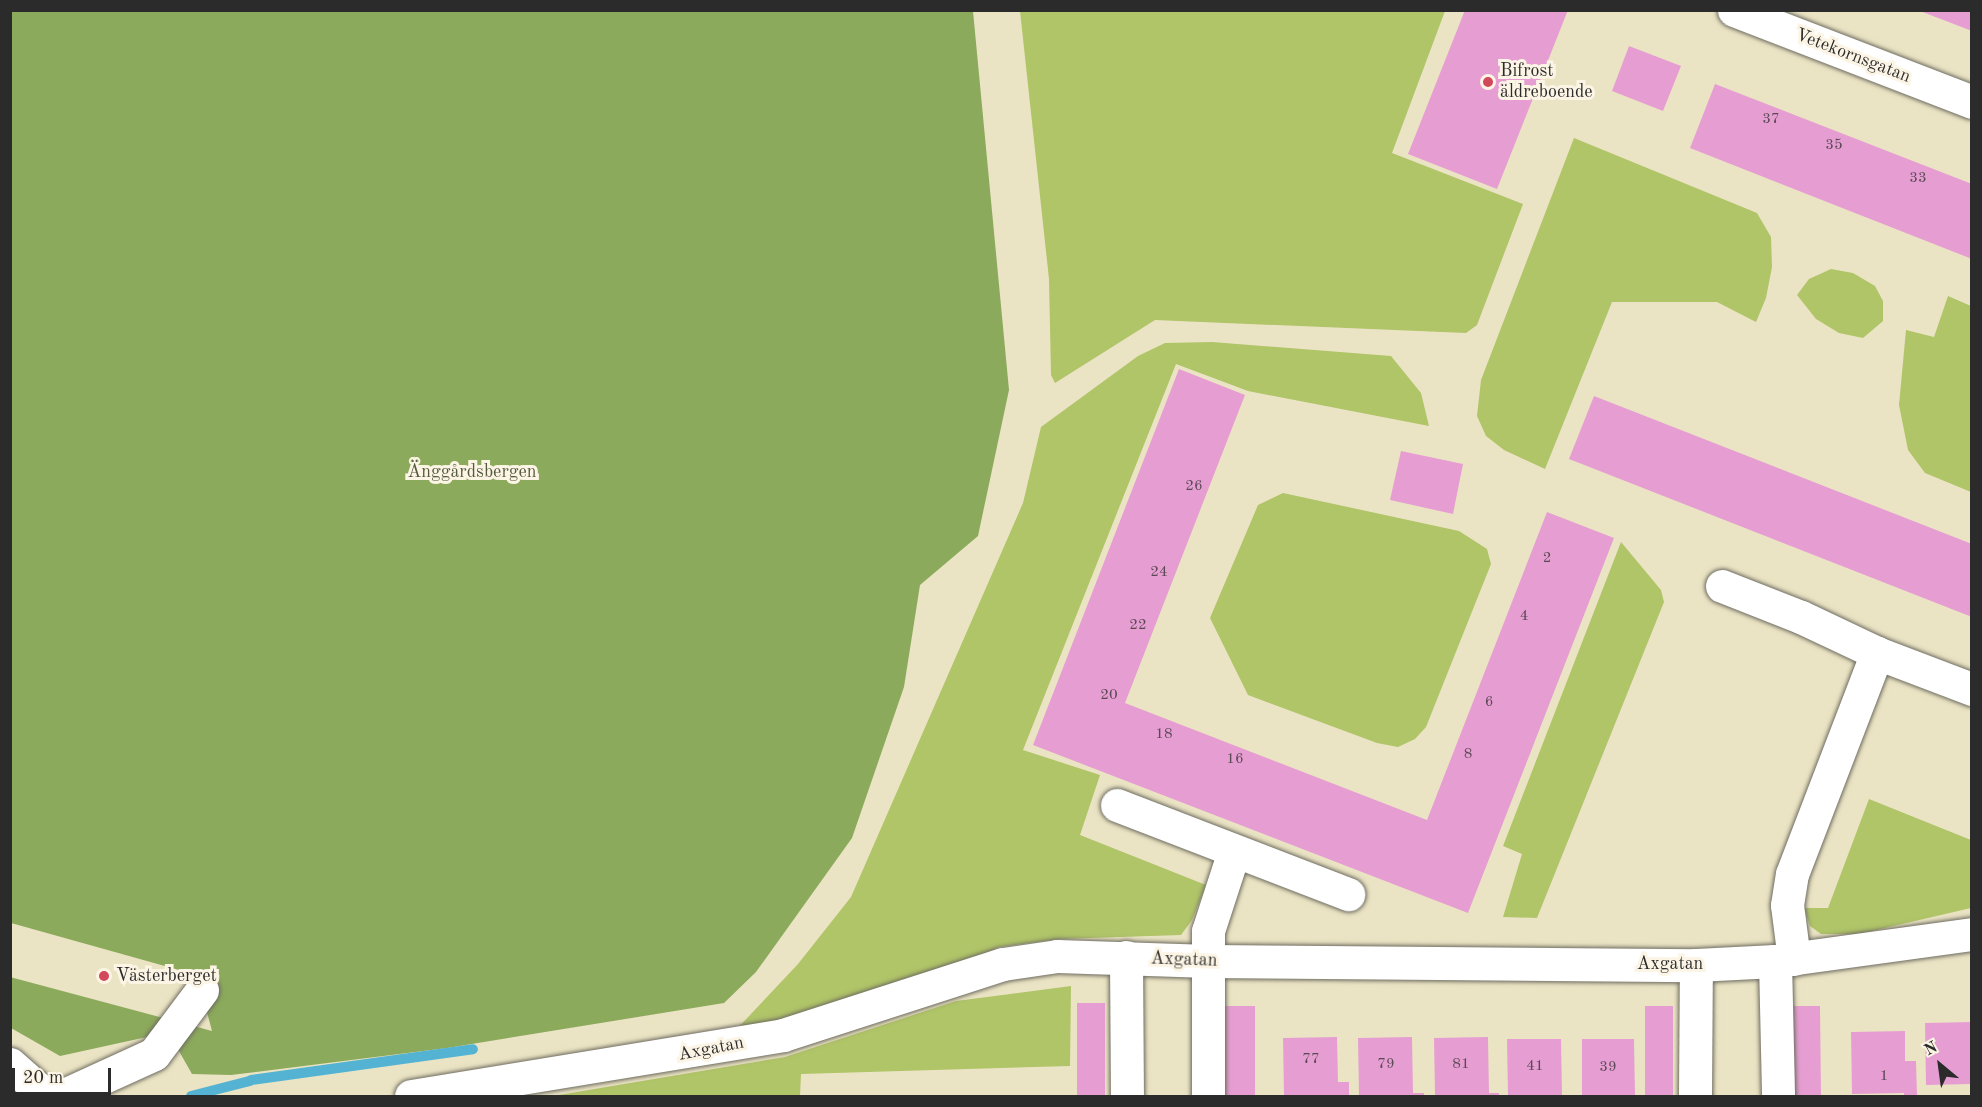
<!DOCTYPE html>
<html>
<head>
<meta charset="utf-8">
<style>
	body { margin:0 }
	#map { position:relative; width:1982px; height:1107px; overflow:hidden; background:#ebe4c4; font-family:"Old Standard TT",serif }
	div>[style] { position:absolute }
	.green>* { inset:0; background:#b0c468 }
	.forest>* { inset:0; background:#8caa5c }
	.stream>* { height:10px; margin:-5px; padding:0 5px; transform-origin:5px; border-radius:5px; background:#54b3d3 }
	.building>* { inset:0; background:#e69ed2 }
	.roads { filter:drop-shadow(0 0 2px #6e6c61) drop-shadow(0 0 2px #6e6c61) }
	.minor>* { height:33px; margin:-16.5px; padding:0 16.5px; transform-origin:16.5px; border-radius:16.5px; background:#fff }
	.dots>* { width:16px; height:16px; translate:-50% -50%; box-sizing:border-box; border:3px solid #fcf5e5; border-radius:50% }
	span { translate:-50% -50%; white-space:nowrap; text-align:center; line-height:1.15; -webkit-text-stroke:6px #fcf5e5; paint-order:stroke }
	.number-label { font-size:15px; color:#5a4855 }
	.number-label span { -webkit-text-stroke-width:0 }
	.street-label { font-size:18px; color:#2b2b2b }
	.poi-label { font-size:18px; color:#2b2b2b }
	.left { translate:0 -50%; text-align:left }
	.park-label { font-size:18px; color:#53593d }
	.frame { position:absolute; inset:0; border:12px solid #2b2b2b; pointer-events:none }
	.north { position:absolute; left:1910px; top:1035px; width:60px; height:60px; -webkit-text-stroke:4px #fcf5e5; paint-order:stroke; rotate:331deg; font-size:16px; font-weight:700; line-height:24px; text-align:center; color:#2b2b2b }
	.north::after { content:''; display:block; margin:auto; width:21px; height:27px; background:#2b2b2b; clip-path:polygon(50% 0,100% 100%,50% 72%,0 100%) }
	.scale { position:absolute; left:12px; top:1068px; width:99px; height:27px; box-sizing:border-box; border:3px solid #2b2b2b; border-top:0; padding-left:8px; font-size:18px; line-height:21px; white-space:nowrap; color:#2b2b2b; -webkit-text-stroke:4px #fcf5e5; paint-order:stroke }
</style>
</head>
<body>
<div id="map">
	<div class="green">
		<div style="clip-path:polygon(1020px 11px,1445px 11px,1392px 153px,1523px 204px,1477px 325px,1466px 333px,1155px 320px,1055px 383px,1051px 375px,1049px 279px)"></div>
		<div style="clip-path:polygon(1574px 138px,1757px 213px,1771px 237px,1772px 267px,1766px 298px,1756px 322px,1717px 302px,1612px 302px,1545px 469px,1504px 450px,1486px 436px,1477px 416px,1481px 380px)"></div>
		<div style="clip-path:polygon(1831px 269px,1853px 273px,1875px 286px,1883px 301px,1883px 321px,1863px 338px,1839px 333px,1816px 319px,1797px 295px,1809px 279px)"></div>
		<div style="clip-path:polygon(1948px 296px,1971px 306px,1971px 492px,1925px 473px,1908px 450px,1899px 405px,1906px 330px,1934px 337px)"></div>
		<div style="clip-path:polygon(1212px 342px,1391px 356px,1421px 393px,1429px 426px,1248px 391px,1176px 364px,1023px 750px,1100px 775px,1080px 835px,1206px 885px,1192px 920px,1181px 935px,1059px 939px,999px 947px,894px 993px,734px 1032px,798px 964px,851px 897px,1023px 503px,1041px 427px,1138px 356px,1165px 343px)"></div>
		<div style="clip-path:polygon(1283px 493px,1459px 531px,1487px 549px,1491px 564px,1426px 727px,1415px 739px,1398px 747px,1377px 743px,1248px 695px,1210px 618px,1258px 505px)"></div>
		<div style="clip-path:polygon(1621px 542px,1661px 590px,1664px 602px,1537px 918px,1503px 917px,1522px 854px,1503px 846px)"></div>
		<div style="clip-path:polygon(1869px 799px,1971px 840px,1971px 908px,1859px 934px,1821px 934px,1810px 926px,1804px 908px,1828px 908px)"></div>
		<div style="clip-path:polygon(1071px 986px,1070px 1066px,801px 1074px,800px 1096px,553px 1096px,785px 1057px,956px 1001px)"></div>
	</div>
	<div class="forest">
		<div style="clip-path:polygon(11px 11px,973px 11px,1009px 390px,978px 536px,920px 585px,904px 687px,852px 838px,756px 972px,724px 1003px,447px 1048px,231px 1075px,192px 1074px,175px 1044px,156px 1035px,60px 1056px,11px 1028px,10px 977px,212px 1031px,197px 975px,11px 923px)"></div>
	</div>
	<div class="stream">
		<div style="left:251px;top:1080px;width:224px;rotate:-7.9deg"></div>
		<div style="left:191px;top:1096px;width:61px;rotate:-14.3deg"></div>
	</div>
	<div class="building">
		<div style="clip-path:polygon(1465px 10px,1568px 10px,1497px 189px,1408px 154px)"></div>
		<div style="clip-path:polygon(1972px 10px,1972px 31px,1920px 11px,1920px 10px)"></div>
		<div style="clip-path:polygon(1629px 46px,1681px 66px,1663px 111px,1612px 91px)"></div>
		<div style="clip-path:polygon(1715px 84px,1972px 184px,1972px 259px,1690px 148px)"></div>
		<div style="clip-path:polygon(1179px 369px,1245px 395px,1125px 703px,1427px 820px,1547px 512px,1614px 538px,1468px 913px,1033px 745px)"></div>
		<div style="clip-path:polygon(1594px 396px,1972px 544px,1972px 617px,1569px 459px)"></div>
		<div style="clip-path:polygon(1401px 451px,1463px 464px,1453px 514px,1390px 500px)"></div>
		<div style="clip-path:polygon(1077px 1003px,1105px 1003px,1105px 1096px,1077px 1096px)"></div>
		<div style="clip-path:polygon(1225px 1006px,1255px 1006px,1255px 1096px,1224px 1096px)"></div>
		<div style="clip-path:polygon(1645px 1006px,1673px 1006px,1673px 1096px,1645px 1096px)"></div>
		<div style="clip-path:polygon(1792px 1006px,1820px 1006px,1821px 1096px,1792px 1096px)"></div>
		<div style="clip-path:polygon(1972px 1022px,1972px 1084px,1926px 1085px,1925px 1023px)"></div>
		<div style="clip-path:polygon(1905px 1031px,1905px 1061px,1916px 1061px,1917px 1096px,1904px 1096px,1904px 1093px,1852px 1094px,1851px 1032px)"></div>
		<div style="clip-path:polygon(1337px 1037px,1338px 1082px,1349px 1082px,1349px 1096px,1284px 1096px,1283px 1038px)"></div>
		<div style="clip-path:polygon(1412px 1037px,1413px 1093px,1424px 1093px,1424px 1096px,1359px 1096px,1358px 1038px)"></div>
		<div style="clip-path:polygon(1488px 1037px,1489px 1093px,1499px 1093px,1499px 1096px,1435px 1096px,1434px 1038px)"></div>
		<div style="clip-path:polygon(1507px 1039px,1561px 1039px,1562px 1096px,1508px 1096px)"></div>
		<div style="clip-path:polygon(1582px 1039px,1634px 1039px,1635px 1096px,1582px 1096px)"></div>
	</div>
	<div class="roads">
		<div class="minor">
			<div style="left:1734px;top:10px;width:255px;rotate:21.1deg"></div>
			<div style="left:1722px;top:586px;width:85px;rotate:21.4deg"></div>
			<div style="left:1801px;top:617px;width:84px;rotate:25.3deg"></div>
			<div style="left:1117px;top:805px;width:248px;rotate:21.1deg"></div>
			<div style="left:1126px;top:957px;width:139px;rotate:89.6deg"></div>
			<div style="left:1794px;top:959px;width:54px;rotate:-97.4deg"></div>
			<div style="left:1787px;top:905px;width:31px;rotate:-81deg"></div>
			<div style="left:1792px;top:874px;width:237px;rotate:-69deg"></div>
			<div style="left:1877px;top:653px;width:102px;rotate:20.8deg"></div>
			<div style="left:1775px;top:961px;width:135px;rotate:88.7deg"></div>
			<div style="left:10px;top:1064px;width:48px;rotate:41.6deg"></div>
			<div style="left:62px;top:1096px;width:101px;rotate:-24.5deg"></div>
			<div style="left:154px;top:1054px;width:80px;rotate:-53.1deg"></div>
			<div style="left:411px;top:1096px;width:377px;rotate:-9.3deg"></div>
			<div style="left:783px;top:1035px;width:231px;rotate:-17.9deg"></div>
			<div style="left:1003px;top:964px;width:55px;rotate:-8.4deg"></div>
			<div style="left:1057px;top:956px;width:152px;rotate:1.9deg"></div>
			<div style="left:1209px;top:961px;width:487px;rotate:0.5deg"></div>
			<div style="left:1696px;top:965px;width:79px;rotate:-2.9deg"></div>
			<div style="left:1775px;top:961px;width:199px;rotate:-7.8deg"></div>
			<div style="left:1208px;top:1096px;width:165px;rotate:-90deg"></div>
			<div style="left:1208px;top:931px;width:84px;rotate:-72deg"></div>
			<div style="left:1695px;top:1096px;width:131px;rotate:-89.6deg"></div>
		</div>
	</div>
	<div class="dots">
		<div style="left:1488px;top:82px;background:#d1495b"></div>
		<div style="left:104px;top:976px;background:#d1495b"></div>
	</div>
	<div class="number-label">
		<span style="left:1771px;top:120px">37</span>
		<span style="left:1834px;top:146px">35</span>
		<span style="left:1918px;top:179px">33</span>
		<span style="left:1194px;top:487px">26</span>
		<span style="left:1547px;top:559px">2</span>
		<span style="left:1159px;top:573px">24</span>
		<span style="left:1524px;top:617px">4</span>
		<span style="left:1138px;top:626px">22</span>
		<span style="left:1109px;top:696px">20</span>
		<span style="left:1489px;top:703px">6</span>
		<span style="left:1164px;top:735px">18</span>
		<span style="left:1468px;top:755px">8</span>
		<span style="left:1235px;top:760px">16</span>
		<span style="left:1311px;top:1060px">77</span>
		<span style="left:1386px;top:1065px">79</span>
		<span style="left:1461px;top:1065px">81</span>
		<span style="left:1535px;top:1067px">41</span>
		<span style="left:1608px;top:1068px">39</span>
		<span style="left:1884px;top:1077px">1</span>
	</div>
	<div class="street-label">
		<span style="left:1853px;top:56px;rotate:21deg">Vetekornsgatan</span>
		<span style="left:1184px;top:960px;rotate:2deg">Axgatan</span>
		<span style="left:1670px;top:964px">Axgatan</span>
		<span style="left:711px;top:1049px;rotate:-11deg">Axgatan</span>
	</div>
	<div class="poi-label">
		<span class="left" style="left:1500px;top:82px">Bifrost<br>äldreboende</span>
		<span class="left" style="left:116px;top:976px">Västerberget</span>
	</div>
	<div class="park-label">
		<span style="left:472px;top:472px">Änggårdsbergen</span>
	</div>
	<div class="frame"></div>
	<div class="north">N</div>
	<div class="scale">20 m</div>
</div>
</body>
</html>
